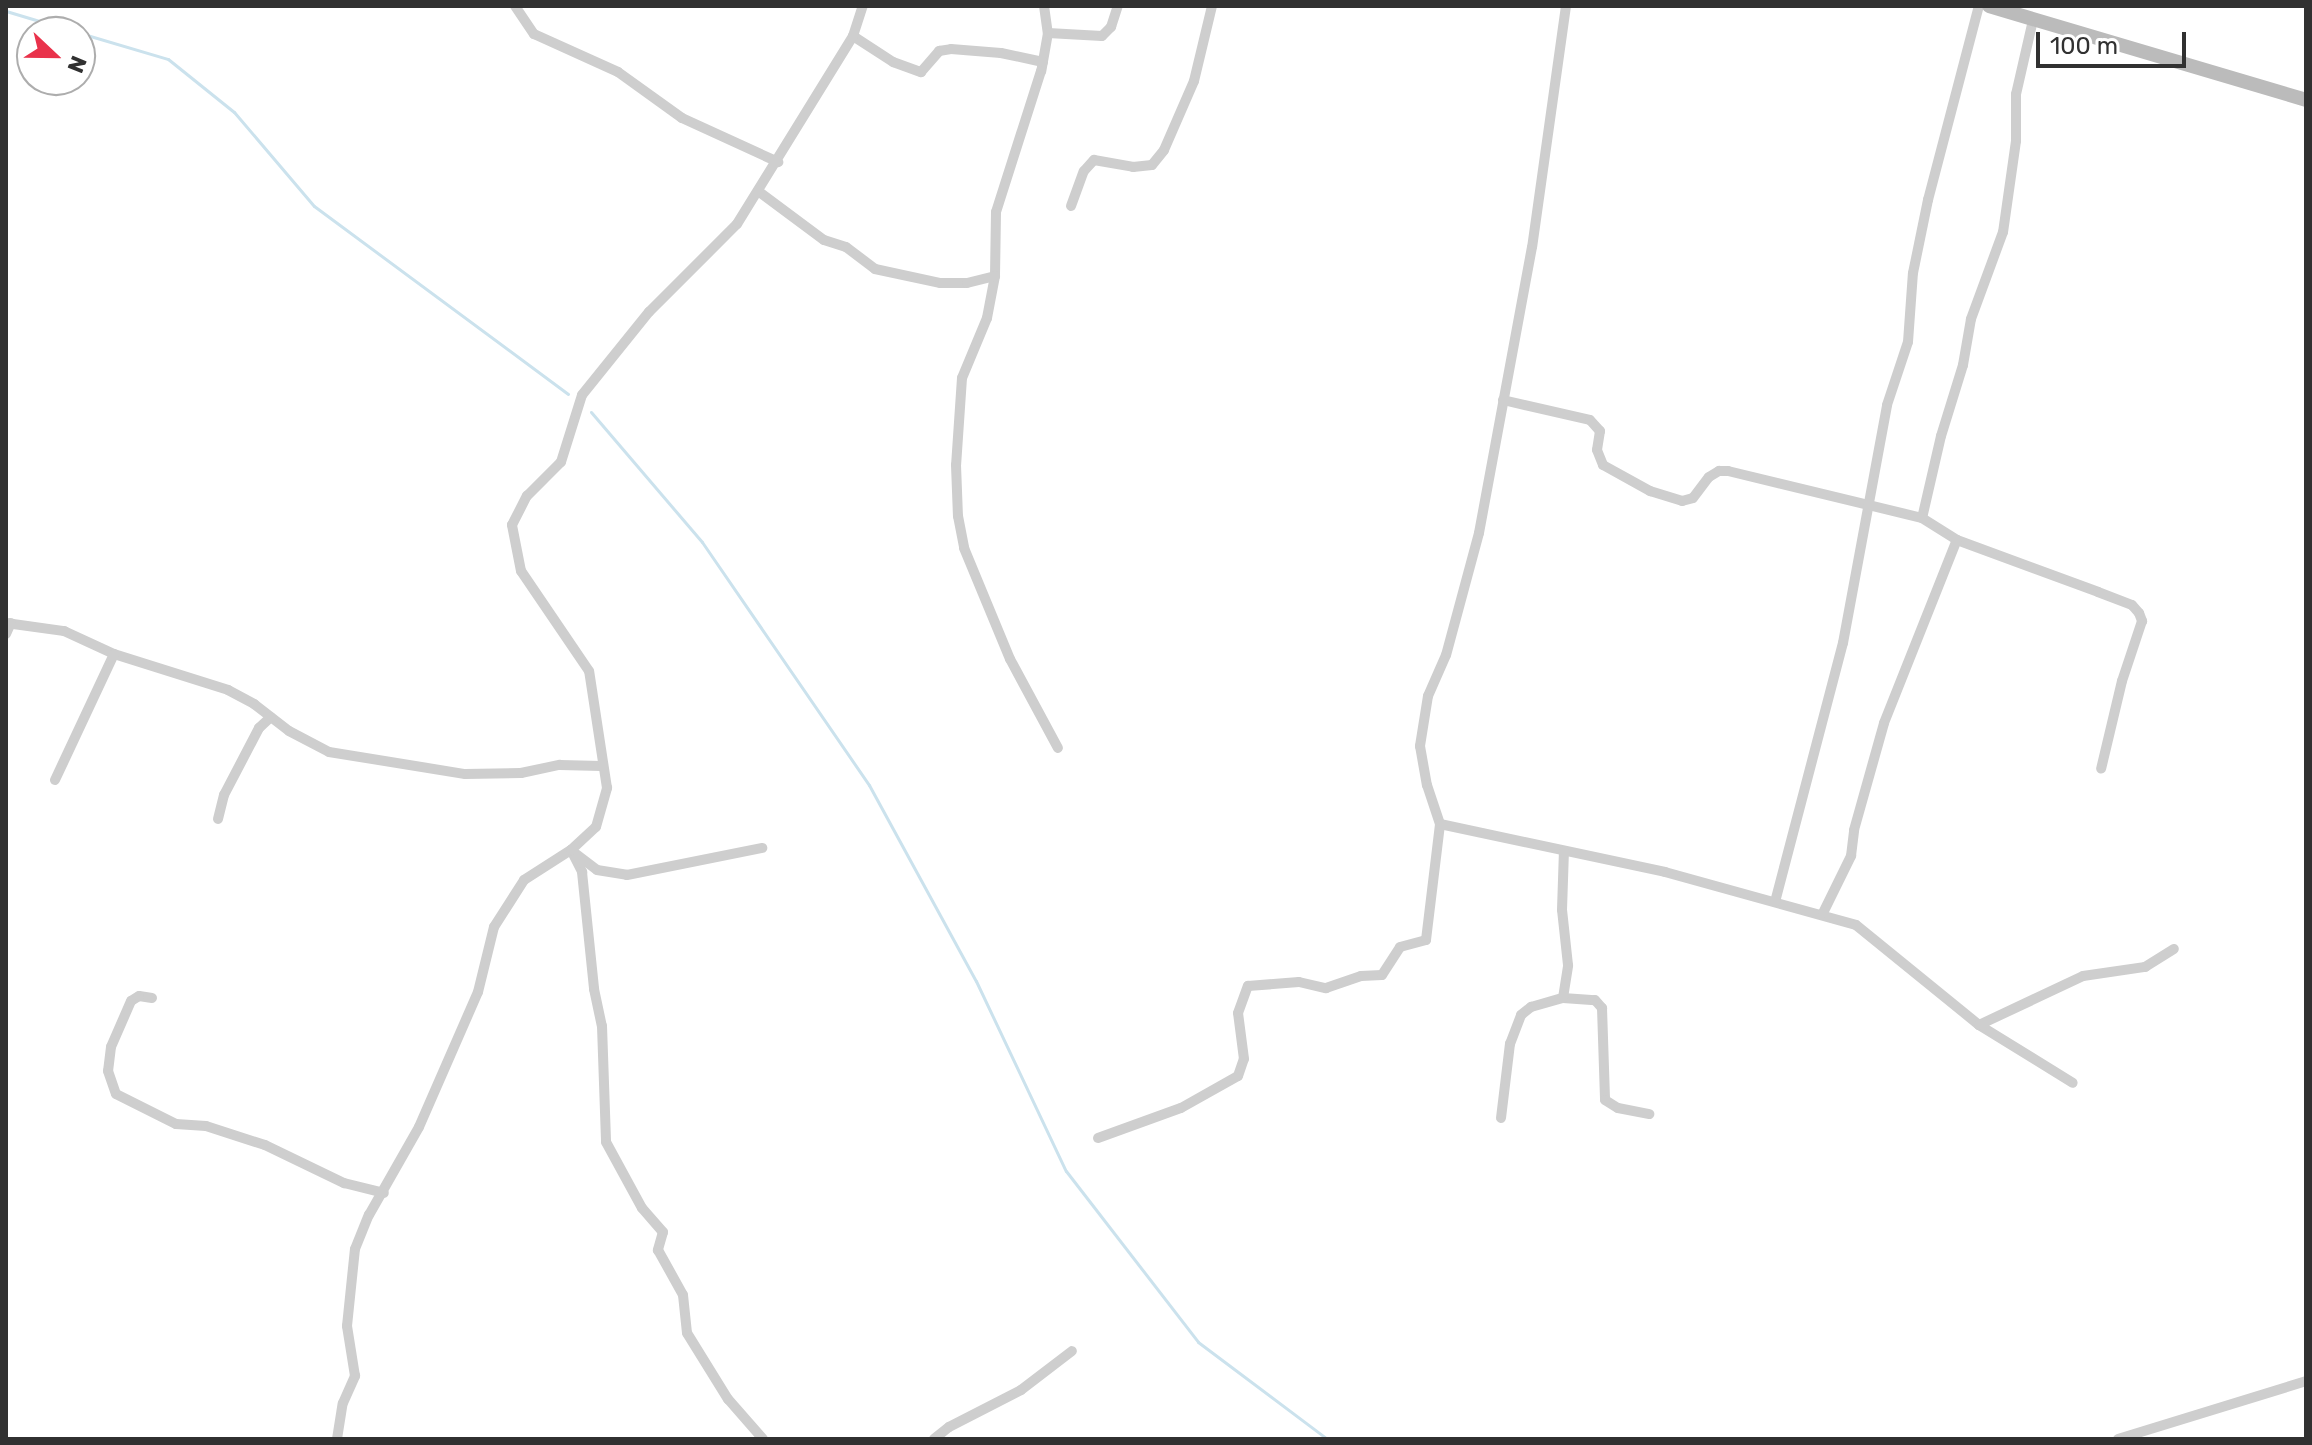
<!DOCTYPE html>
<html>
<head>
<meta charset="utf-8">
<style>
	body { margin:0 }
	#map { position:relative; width:2312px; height:1445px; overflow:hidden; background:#fff; font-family:Rubik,sans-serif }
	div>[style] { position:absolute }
	.stream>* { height:3px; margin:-1.5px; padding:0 1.5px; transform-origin:1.5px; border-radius:1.5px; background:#cbe2ed }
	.street>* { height:10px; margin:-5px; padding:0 5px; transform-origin:5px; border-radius:5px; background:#cecece }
	.secondary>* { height:14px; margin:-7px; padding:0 7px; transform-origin:7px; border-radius:7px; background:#bbb }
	span { translate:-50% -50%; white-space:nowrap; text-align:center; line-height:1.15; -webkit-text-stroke:8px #fff; paint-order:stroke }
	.frame { position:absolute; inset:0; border:8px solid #313131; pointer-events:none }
	.north { position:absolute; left:16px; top:16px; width:80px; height:80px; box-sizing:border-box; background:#fff; border:2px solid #adadad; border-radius:50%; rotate:112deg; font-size:22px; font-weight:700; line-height:32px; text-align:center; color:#313131 }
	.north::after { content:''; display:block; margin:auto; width:28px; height:36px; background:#e9324b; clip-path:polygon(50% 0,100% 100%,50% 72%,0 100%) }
	.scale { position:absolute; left:2036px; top:32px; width:150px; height:36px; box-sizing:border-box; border:4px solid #313131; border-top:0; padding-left:10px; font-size:24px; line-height:28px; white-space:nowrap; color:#313131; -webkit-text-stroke:6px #fff; paint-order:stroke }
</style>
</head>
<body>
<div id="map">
	<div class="stream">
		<div style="left:6px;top:11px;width:73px;rotate:16.7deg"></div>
		<div style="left:80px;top:33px;width:92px;rotate:16.5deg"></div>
		<div style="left:168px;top:59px;width:85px;rotate:38.8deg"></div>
		<div style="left:234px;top:112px;width:123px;rotate:49.6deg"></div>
		<div style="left:314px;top:206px;width:316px;rotate:36.5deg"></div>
		<div style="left:591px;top:412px;width:171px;rotate:49.5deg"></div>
		<div style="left:702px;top:542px;width:295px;rotate:55.5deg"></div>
		<div style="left:869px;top:785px;width:223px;rotate:61.4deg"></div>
		<div style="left:976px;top:981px;width:210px;rotate:64.7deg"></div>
		<div style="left:1066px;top:1171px;width:216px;rotate:52.3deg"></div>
		<div style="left:1198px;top:1342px;width:161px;rotate:36.9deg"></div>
	</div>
	<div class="street">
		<div style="left:515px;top:6px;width:34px;rotate:56deg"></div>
		<div style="left:534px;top:34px;width:92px;rotate:24.3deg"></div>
		<div style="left:618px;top:72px;width:79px;rotate:35.7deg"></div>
		<div style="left:682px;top:118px;width:106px;rotate:24.6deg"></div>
		<div style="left:1044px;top:6px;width:27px;rotate:82deg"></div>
		<div style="left:1048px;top:33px;width:39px;rotate:100deg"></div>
		<div style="left:1041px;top:71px;width:148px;rotate:107.7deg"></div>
		<div style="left:996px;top:212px;width:64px;rotate:90.9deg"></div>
		<div style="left:995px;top:276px;width:43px;rotate:100.8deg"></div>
		<div style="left:987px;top:318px;width:65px;rotate:112.6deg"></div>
		<div style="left:962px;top:378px;width:87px;rotate:93.9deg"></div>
		<div style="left:956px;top:465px;width:51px;rotate:87.8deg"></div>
		<div style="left:958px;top:516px;width:33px;rotate:79deg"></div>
		<div style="left:964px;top:548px;width:120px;rotate:67.5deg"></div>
		<div style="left:1010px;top:659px;width:101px;rotate:61.7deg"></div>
		<div style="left:1566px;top:6px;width:243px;rotate:98deg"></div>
		<div style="left:1532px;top:247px;width:291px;rotate:100.5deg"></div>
		<div style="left:1479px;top:533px;width:126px;rotate:105.1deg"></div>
		<div style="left:1446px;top:655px;width:45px;rotate:113.7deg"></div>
		<div style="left:1428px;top:696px;width:51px;rotate:99.1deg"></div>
		<div style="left:1420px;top:746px;width:40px;rotate:80deg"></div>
		<div style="left:1427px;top:785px;width:41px;rotate:71.6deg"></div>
		<div style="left:1440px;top:824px;width:230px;rotate:12deg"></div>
		<div style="left:1665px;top:872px;width:198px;rotate:15.5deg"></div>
		<div style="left:1856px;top:925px;width:159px;rotate:39.1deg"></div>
		<div style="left:1979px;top:1025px;width:110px;rotate:31.7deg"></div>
		<div style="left:2033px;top:20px;width:76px;rotate:102.9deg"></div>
		<div style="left:2016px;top:94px;width:47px;rotate:90deg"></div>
		<div style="left:2016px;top:141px;width:92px;rotate:98.1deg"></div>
		<div style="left:2003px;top:232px;width:93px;rotate:110.2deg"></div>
		<div style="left:1971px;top:319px;width:47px;rotate:99.9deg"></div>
		<div style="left:1963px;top:365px;width:74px;rotate:107.2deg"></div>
		<div style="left:1941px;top:436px;width:84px;rotate:103deg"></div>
		<div style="left:1922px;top:518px;width:41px;rotate:32.2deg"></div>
		<div style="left:1957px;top:540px;width:150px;rotate:20.2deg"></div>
		<div style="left:2098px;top:592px;width:36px;rotate:21deg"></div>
		<div style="left:2132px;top:605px;width:11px;rotate:49deg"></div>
		<div style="left:2139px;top:613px;width:9px;rotate:69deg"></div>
		<div style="left:2142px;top:621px;width:63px;rotate:108.4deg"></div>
		<div style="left:2122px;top:681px;width:90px;rotate:103.4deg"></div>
		<div style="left:1048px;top:33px;width:54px;rotate:3.2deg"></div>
		<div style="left:1102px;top:36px;width:13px;rotate:-45deg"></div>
		<div style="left:1111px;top:27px;width:22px;rotate:-72deg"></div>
		<div style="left:853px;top:36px;width:48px;rotate:33deg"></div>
		<div style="left:893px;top:62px;width:30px;rotate:20deg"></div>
		<div style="left:921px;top:72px;width:28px;rotate:-49deg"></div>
		<div style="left:939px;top:51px;width:12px;rotate:-9deg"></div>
		<div style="left:951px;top:49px;width:50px;rotate:4.6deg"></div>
		<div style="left:1001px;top:53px;width:43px;rotate:12.1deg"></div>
		<div style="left:758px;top:191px;width:82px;rotate:36.6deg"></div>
		<div style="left:824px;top:240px;width:23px;rotate:18deg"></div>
		<div style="left:846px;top:247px;width:36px;rotate:37deg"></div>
		<div style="left:875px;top:269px;width:66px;rotate:12.2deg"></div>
		<div style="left:940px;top:283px;width:27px"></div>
		<div style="left:967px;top:283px;width:29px;rotate:-14deg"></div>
		<div style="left:1071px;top:206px;width:37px;rotate:-70deg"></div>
		<div style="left:1084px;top:171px;width:15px;rotate:-48deg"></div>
		<div style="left:1094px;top:160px;width:40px;rotate:10deg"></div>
		<div style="left:1133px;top:167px;width:19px;rotate:-6deg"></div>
		<div style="left:1152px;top:165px;width:19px;rotate:-51deg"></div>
		<div style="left:1164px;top:150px;width:75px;rotate:-66.5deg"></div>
		<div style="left:1194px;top:81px;width:77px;rotate:-76.5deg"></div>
		<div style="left:1503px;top:400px;width:89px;rotate:12.9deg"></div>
		<div style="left:1590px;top:420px;width:15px;rotate:48deg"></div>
		<div style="left:1600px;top:431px;width:19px;rotate:99deg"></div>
		<div style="left:1597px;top:450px;width:16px;rotate:68deg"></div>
		<div style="left:1603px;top:465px;width:54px;rotate:29deg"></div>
		<div style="left:1650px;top:491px;width:34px;rotate:17deg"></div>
		<div style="left:1682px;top:501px;width:11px;rotate:-15deg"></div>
		<div style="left:1693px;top:498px;width:26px;rotate:-53deg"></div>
		<div style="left:1709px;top:477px;width:12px;rotate:-31deg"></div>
		<div style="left:1719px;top:471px;width:9px"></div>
		<div style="left:1728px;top:471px;width:200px;rotate:13.6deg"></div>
		<div style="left:6px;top:623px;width:59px;rotate:7.9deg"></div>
		<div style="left:64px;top:631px;width:55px;rotate:24.7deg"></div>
		<div style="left:114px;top:654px;width:120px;rotate:17.5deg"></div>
		<div style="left:228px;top:690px;width:30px;rotate:28deg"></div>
		<div style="left:254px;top:704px;width:44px;rotate:37.6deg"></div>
		<div style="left:289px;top:731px;width:45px;rotate:27.7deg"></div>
		<div style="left:329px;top:752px;width:138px;rotate:9.2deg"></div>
		<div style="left:465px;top:774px;width:56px;rotate:-1deg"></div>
		<div style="left:521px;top:773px;width:40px;rotate:-12deg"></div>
		<div style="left:560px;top:765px;width:41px;rotate:1.4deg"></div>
		<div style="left:6px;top:634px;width:12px;rotate:-66deg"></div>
		<div style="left:55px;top:780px;width:139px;rotate:-64.9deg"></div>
		<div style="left:218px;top:819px;width:25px;rotate:-76deg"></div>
		<div style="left:224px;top:795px;width:76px;rotate:-62.4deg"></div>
		<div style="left:259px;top:728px;width:16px;rotate:-43deg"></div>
		<div style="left:571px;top:850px;width:25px;rotate:63deg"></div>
		<div style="left:582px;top:872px;width:118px;rotate:84.1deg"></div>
		<div style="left:594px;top:989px;width:38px;rotate:78deg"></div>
		<div style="left:602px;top:1026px;width:116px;rotate:88deg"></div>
		<div style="left:606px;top:1142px;width:75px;rotate:61.4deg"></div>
		<div style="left:642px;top:1208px;width:32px;rotate:49deg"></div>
		<div style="left:663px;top:1232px;width:19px;rotate:106deg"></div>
		<div style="left:658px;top:1250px;width:51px;rotate:60.9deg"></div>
		<div style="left:683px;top:1295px;width:38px;rotate:84deg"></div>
		<div style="left:687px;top:1333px;width:78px;rotate:58.2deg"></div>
		<div style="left:728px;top:1399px;width:53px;rotate:48.8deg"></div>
		<div style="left:576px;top:854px;width:26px;rotate:37deg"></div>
		<div style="left:597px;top:870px;width:30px;rotate:9deg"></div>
		<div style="left:627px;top:875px;width:138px;rotate:-11.3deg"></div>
		<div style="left:1775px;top:902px;width:268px;rotate:-75.3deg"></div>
		<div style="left:1843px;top:643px;width:242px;rotate:-79.5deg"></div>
		<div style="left:1887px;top:405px;width:66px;rotate:-71.6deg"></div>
		<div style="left:1908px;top:342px;width:69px;rotate:-85.9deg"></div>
		<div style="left:1913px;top:273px;width:75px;rotate:-78.4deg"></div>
		<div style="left:1928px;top:200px;width:201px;rotate:-75.3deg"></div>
		<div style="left:1823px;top:913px;width:64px;rotate:-63.8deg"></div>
		<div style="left:1851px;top:856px;width:26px;rotate:-83deg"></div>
		<div style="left:1854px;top:830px;width:111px;rotate:-74.3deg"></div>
		<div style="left:1884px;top:723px;width:197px;rotate:-68.3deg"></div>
		<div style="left:152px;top:998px;width:13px;rotate:-171deg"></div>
		<div style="left:139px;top:996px;width:9px;rotate:148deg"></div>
		<div style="left:131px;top:1001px;width:50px;rotate:113.5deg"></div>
		<div style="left:111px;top:1047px;width:24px;rotate:97deg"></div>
		<div style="left:108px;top:1071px;width:24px;rotate:71deg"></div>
		<div style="left:116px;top:1094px;width:67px;rotate:26.6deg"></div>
		<div style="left:176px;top:1124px;width:30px;rotate:4deg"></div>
		<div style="left:206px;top:1126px;width:62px;rotate:17.9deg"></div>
		<div style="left:265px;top:1145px;width:88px;rotate:25.7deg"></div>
		<div style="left:344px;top:1183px;width:41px;rotate:14deg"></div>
		<div style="left:1563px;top:998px;width:32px;rotate:4deg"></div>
		<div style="left:1595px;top:1000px;width:11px;rotate:49deg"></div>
		<div style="left:1602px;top:1008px;width:92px;rotate:88.1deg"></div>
		<div style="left:1605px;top:1100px;width:15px;rotate:32deg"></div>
		<div style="left:1618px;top:1108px;width:32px;rotate:11deg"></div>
		<div style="left:1979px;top:1025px;width:115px;rotate:-25.2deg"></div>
		<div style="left:2083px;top:976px;width:63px;rotate:-8.3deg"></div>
		<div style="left:2145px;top:967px;width:34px;rotate:-32deg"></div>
		<div style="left:1501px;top:1118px;width:75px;rotate:-83.1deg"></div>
		<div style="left:1510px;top:1044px;width:31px;rotate:-69deg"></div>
		<div style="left:1521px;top:1015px;width:13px;rotate:-39deg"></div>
		<div style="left:1531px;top:1007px;width:33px;rotate:-16deg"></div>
		<div style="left:1563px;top:998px;width:33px;rotate:-81deg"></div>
		<div style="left:1568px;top:965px;width:55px;rotate:-96.2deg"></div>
		<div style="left:1562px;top:910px;width:59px;rotate:-88.1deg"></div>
		<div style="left:1098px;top:1138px;width:88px;rotate:-19.9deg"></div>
		<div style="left:1181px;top:1108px;width:65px;rotate:-29.3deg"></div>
		<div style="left:1238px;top:1076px;width:18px;rotate:-71deg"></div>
		<div style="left:1244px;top:1059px;width:46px;rotate:-97.4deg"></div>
		<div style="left:1238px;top:1013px;width:29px;rotate:-70deg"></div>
		<div style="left:1248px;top:986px;width:51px;rotate:-4.5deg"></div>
		<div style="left:1299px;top:982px;width:28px;rotate:13deg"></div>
		<div style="left:1326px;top:988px;width:37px;rotate:-19deg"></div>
		<div style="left:1361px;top:976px;width:21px;rotate:-3deg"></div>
		<div style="left:1382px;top:975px;width:33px;rotate:-57deg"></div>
		<div style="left:1400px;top:947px;width:27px;rotate:-15deg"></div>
		<div style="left:1426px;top:940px;width:117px;rotate:-83.1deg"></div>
		<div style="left:337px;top:1439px;width:36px;rotate:-81deg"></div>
		<div style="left:343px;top:1403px;width:30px;rotate:-66deg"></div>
		<div style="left:355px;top:1376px;width:51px;rotate:-99.1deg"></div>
		<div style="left:347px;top:1326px;width:77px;rotate:-84.1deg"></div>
		<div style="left:355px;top:1249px;width:37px;rotate:-68deg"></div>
		<div style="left:369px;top:1215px;width:101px;rotate:-60.4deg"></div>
		<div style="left:419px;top:1127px;width:147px;rotate:-66.4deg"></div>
		<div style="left:478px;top:992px;width:67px;rotate:-76.2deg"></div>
		<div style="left:494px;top:927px;width:56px;rotate:-57.4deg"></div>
		<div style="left:524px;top:880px;width:56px;rotate:-32.6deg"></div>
		<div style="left:571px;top:850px;width:34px;rotate:-43deg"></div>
		<div style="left:596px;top:827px;width:41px;rotate:-74.2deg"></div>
		<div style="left:607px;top:788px;width:118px;rotate:-98.7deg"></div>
		<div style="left:589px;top:671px;width:121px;rotate:-124.2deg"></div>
		<div style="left:521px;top:571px;width:47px;rotate:-101.1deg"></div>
		<div style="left:512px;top:525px;width:33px;rotate:-63deg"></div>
		<div style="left:527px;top:496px;width:48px;rotate:-45deg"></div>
		<div style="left:561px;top:462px;width:70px;rotate:-72.6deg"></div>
		<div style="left:582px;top:395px;width:107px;rotate:-51.1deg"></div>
		<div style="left:649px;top:312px;width:124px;rotate:-45deg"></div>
		<div style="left:737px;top:224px;width:221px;rotate:-58.3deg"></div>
		<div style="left:853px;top:36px;width:32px;rotate:-72deg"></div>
		<div style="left:934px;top:1439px;width:19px;rotate:-39deg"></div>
		<div style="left:949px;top:1427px;width:81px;rotate:-27.2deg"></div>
		<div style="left:1021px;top:1390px;width:64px;rotate:-37.4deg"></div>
		<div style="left:2118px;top:1439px;width:197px;rotate:-17.1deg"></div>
	</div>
	<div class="secondary">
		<div style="left:1989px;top:6px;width:331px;rotate:16.5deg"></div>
	</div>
	<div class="frame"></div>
	<div class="north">N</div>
	<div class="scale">100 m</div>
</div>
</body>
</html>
